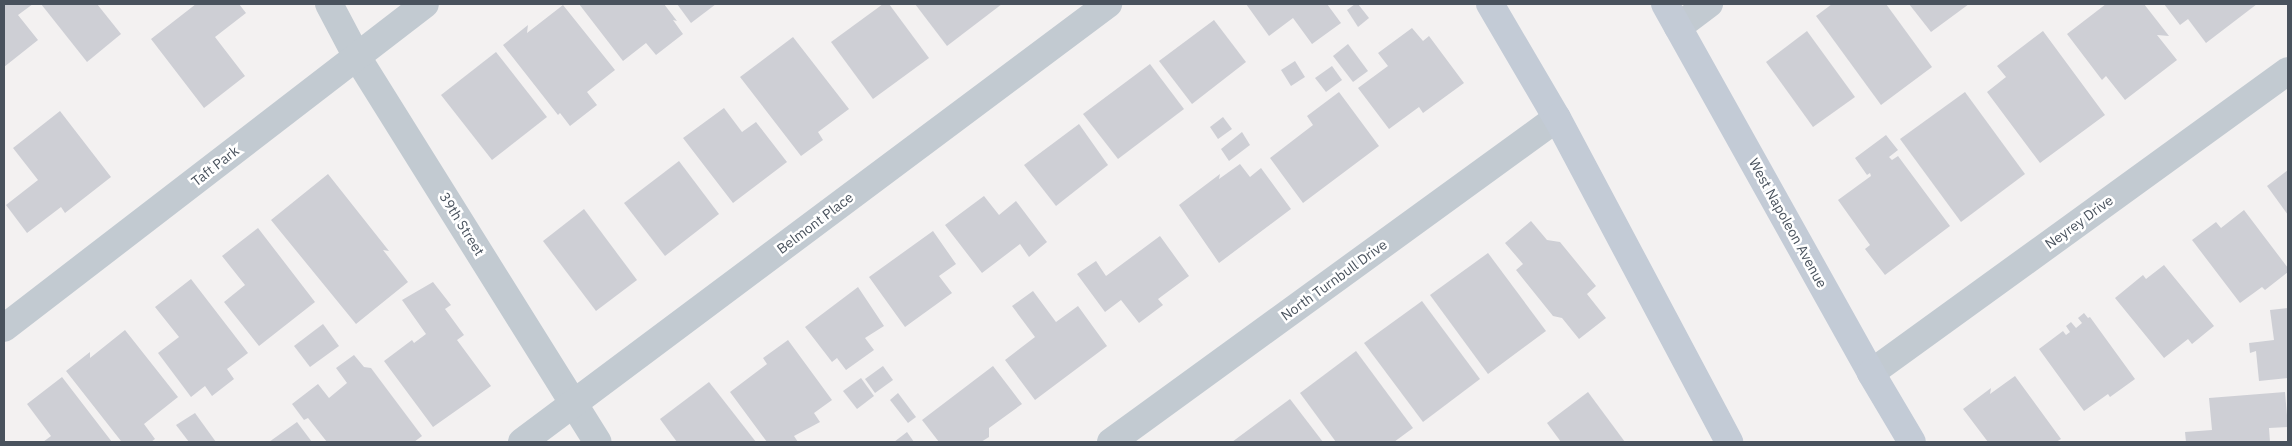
<!DOCTYPE html>
<html>
<head>
<meta charset="utf-8">
<style>
	body { margin:0 }
	#map { position:relative; width:2292px; height:446px; overflow:hidden; background:#f3f1f1; font-family:"IBM Plex Sans",sans-serif }
	div>[style] { position:absolute }
	.building>* { inset:0; background:#cecfd5 }
	.minor>* { height:28px; margin:-14px; padding:0 14px; transform-origin:14px; border-radius:14px; background:#c2cad1 }
	.secondary>* { height:28px; margin:-14px; padding:0 14px; transform-origin:14px; border-radius:14px; background:#c3cbd6 }
	span { translate:-50% -50%; white-space:nowrap; text-align:center; line-height:1.15; -webkit-text-stroke:5px #fff; paint-order:stroke }
	.street-label { font-size:14px; color:#49525d }
	.frame { position:absolute; inset:0; border:5px solid #49525d; pointer-events:none }
</style>
</head>
<body>
<div id="map">
	<div class="building">
		<div style="clip-path:polygon(4px 4px,33px 4px,18px 15px,38px 40px,4px 67px)"></div>
		<div style="clip-path:polygon(41px 4px,97px 4px,121px 34px,87px 62px)"></div>
		<div style="clip-path:polygon(196px 4px,239px 4px,246px 13px,215px 37px,245px 76px,204px 108px,151px 39px)"></div>
		<div style="clip-path:polygon(579px 4px,664px 4px,677px 21px,673px 20px,683px 34px,656px 55px,646px 43px,623px 61px)"></div>
		<div style="clip-path:polygon(677px 4px,716px 4px,691px 23px)"></div>
		<div style="clip-path:polygon(883px 4px,889px 4px,929px 58px,873px 99px,831px 42px)"></div>
		<div style="clip-path:polygon(915px 4px,1002px 4px,947px 46px)"></div>
		<div style="clip-path:polygon(1246px 4px,1327px 4px,1341px 23px,1312px 44px,1293px 18px,1269px 36px)"></div>
		<div style="clip-path:polygon(1355px 4px,1358px 4px,1369px 18px,1358px 27px,1347px 10px)"></div>
		<div style="clip-path:polygon(1832px 4px,1886px 4px,1932px 67px,1881px 105px,1816px 16px)"></div>
		<div style="clip-path:polygon(1909px 4px,1969px 4px,1931px 32px)"></div>
		<div style="clip-path:polygon(2106px 4px,2144px 4px,2169px 36px,2157px 35px,2177px 60px,2125px 100px,2106px 76px,2102px 80px,2067px 34px)"></div>
		<div style="clip-path:polygon(2164px 4px,2257px 4px,2206px 43px,2188px 19px,2180px 25px)"></div>
		<div style="clip-path:polygon(563px 5px,615px 70px,587px 92px,597px 105px,570px 126px,560px 113px,558px 115px,503px 45px,528px 25px,527px 33px)"></div>
		<div style="clip-path:polygon(1214px 20px,1246px 62px,1192px 104px,1159px 61px)"></div>
		<div style="clip-path:polygon(1412px 28px,1423px 41px,1429px 36px,1464px 83px,1423px 113px,1419px 107px,1389px 129px,1358px 88px,1388px 66px,1378px 53px)"></div>
		<div style="clip-path:polygon(1807px 31px,1855px 97px,1813px 127px,1766px 62px)"></div>
		<div style="clip-path:polygon(2043px 31px,2105px 115px,2040px 163px,1987px 92px,2006px 77px,1997px 66px)"></div>
		<div style="clip-path:polygon(793px 37px,849px 109px,818px 132px,823px 140px,801px 156px,740px 77px)"></div>
		<div style="clip-path:polygon(1348px 44px,1368px 71px,1353px 82px,1333px 56px)"></div>
		<div style="clip-path:polygon(496px 52px,547px 117px,492px 160px,441px 95px)"></div>
		<div style="clip-path:polygon(1295px 61px,1305px 77px,1291px 86px,1281px 70px)"></div>
		<div style="clip-path:polygon(1150px 64px,1184px 109px,1118px 159px,1083px 114px)"></div>
		<div style="clip-path:polygon(1332px 66px,1342px 80px,1326px 92px,1315px 78px)"></div>
		<div style="clip-path:polygon(1339px 92px,1379px 146px,1303px 203px,1270px 158px,1313px 125px,1307px 116px)"></div>
		<div style="clip-path:polygon(1965px 92px,2025px 174px,1961px 222px,1900px 139px)"></div>
		<div style="clip-path:polygon(724px 108px,742px 132px,756px 122px,787px 162px,733px 203px,683px 138px)"></div>
		<div style="clip-path:polygon(60px 111px,111px 177px,65px 213px,61px 207px,27px 233px,6px 205px,38px 180px,13px 148px)"></div>
		<div style="clip-path:polygon(1223px 117px,1232px 129px,1218px 139px,1210px 127px)"></div>
		<div style="clip-path:polygon(1079px 124px,1108px 165px,1056px 206px,1024px 165px)"></div>
		<div style="clip-path:polygon(1242px 132px,1250px 145px,1229px 161px,1221px 149px)"></div>
		<div style="clip-path:polygon(1886px 135px,1898px 150px,1889px 157px,1892px 160px,1898px 156px,1950px 226px,1885px 275px,1865px 249px,1870px 245px,1838px 200px,1871px 176px,1870px 173px,1867px 175px,1855px 158px)"></div>
		<div style="clip-path:polygon(679px 161px,719px 214px,665px 256px,624px 203px)"></div>
		<div style="clip-path:polygon(1240px 164px,1250px 177px,1261px 168px,1291px 209px,1219px 263px,1179px 205px,1220px 174px,1219px 179px)"></div>
		<div style="clip-path:polygon(2288px 170px,2288px 215px,2267px 186px)"></div>
		<div style="clip-path:polygon(328px 174px,389px 251px,383px 250px,408px 282px,356px 324px,271px 220px)"></div>
		<div style="clip-path:polygon(984px 196px,999px 215px,1016px 201px,1047px 242px,1029px 257px,1020px 244px,982px 273px,945px 225px)"></div>
		<div style="clip-path:polygon(584px 209px,637px 280px,596px 311px,543px 241px)"></div>
		<div style="clip-path:polygon(2244px 210px,2288px 268px,2288px 272px,2265px 290px,2262px 287px,2240px 303px,2192px 240px,2216px 222px,2221px 228px)"></div>
		<div style="clip-path:polygon(1531px 221px,1547px 240px,1560px 242px,1596px 286px,1587px 294px,1606px 318px,1579px 339px,1562px 318px,1553px 316px,1516px 270px,1523px 264px,1505px 243px)"></div>
		<div style="clip-path:polygon(258px 228px,315px 302px,259px 346px,224px 302px,245px 285px,222px 256px)"></div>
		<div style="clip-path:polygon(933px 231px,956px 264px,939px 276px,952px 293px,905px 327px,869px 277px)"></div>
		<div style="clip-path:polygon(1160px 236px,1189px 276px,1158px 299px,1163px 305px,1139px 323px,1121px 300px,1105px 312px,1077px 274px,1096px 261px,1106px 276px)"></div>
		<div style="clip-path:polygon(1488px 253px,1546px 331px,1488px 374px,1430px 295px)"></div>
		<div style="clip-path:polygon(2164px 265px,2214px 326px,2192px 344px,2188px 339px,2164px 358px,2115px 298px,2143px 275px,2146px 279px)"></div>
		<div style="clip-path:polygon(191px 279px,248px 353px,227px 369px,234px 379px,212px 396px,205px 386px,191px 397px,158px 353px,179px 337px,155px 307px)"></div>
		<div style="clip-path:polygon(433px 282px,451px 305px,445px 309px,464px 335px,457px 340px,491px 386px,433px 427px,384px 361px,412px 340px,414px 343px,426px 334px,402px 300px)"></div>
		<div style="clip-path:polygon(858px 287px,884px 326px,865px 338px,874px 350px,846px 370px,837px 358px,832px 362px,805px 327px)"></div>
		<div style="clip-path:polygon(1033px 291px,1056px 322px,1078px 306px,1107px 346px,1035px 400px,1005px 360px,1035px 337px,1012px 306px)"></div>
		<div style="clip-path:polygon(1422px 301px,1480px 379px,1423px 422px,1364px 343px)"></div>
		<div style="clip-path:polygon(2288px 308px,2288px 378px,2259px 381px,2256px 351px,2250px 353px,2249px 343px,2274px 340px,2270px 310px)"></div>
		<div style="clip-path:polygon(2084px 313px,2088px 318px,2090px 317px,2135px 379px,2110px 397px,2108px 394px,2084px 411px,2039px 349px,2063px 331px,2066px 335px,2070px 332px,2066px 326px,2071px 322px,2076px 328px,2082px 323px,2078px 318px)"></div>
		<div style="clip-path:polygon(323px 324px,339px 346px,310px 367px,294px 346px)"></div>
		<div style="clip-path:polygon(125px 330px,178px 397px,144px 424px,155px 439px,151px 442px,121px 441px,66px 371px,90px 352px,90px 358px)"></div>
		<div style="clip-path:polygon(788px 340px,832px 400px,814px 413px,820px 422px,794px 436px,798px 442px,767px 442px,730px 392px,767px 364px,763px 358px)"></div>
		<div style="clip-path:polygon(1356px 351px,1413px 428px,1394px 442px,1336px 442px,1300px 393px)"></div>
		<div style="clip-path:polygon(354px 355px,364px 367px,371px 368px,422px 436px,414px 442px,327px 442px,308px 418px,304px 420px,292px 404px,318px 384px,329px 398px,347px 383px,336px 368px)"></div>
		<div style="clip-path:polygon(883px 366px,893px 380px,875px 393px,865px 379px)"></div>
		<div style="clip-path:polygon(993px 366px,1022px 404px,989px 428px,989px 437px,981px 442px,939px 442px,922px 420px)"></div>
		<div style="clip-path:polygon(2015px 376px,2061px 439px,2056px 442px,1988px 442px,1963px 409px,1991px 388px,1990px 394px)"></div>
		<div style="clip-path:polygon(62px 377px,112px 442px,43px 442px,51px 436px,27px 404px)"></div>
		<div style="clip-path:polygon(861px 378px,874px 396px,857px 409px,843px 391px)"></div>
		<div style="clip-path:polygon(709px 382px,717px 392px,756px 442px,677px 442px,660px 419px)"></div>
		<div style="clip-path:polygon(1588px 392px,1625px 442px,1561px 442px,1547px 423px)"></div>
		<div style="clip-path:polygon(2285px 392px,2288px 427px,2269px 428px,2270px 442px,2186px 442px,2185px 432px,2212px 430px,2209px 398px)"></div>
		<div style="clip-path:polygon(898px 393px,916px 417px,908px 423px,890px 400px)"></div>
		<div style="clip-path:polygon(1290px 399px,1323px 442px,1232px 442px)"></div>
		<div style="clip-path:polygon(195px 413px,216px 442px,189px 442px,176px 425px)"></div>
		<div style="clip-path:polygon(297px 422px,312px 442px,269px 442px)"></div>
		<div style="clip-path:polygon(907px 432px,914px 442px,894px 442px)"></div>
	</div>
	<div class="minor">
		<div style="left:329px;top:4px;width:60px;rotate:62.2deg"></div>
		<div style="left:357px;top:57px;width:454px;rotate:58deg"></div>
		<div style="left:1678px;top:27px;width:39px;rotate:-37deg"></div>
		<div style="left:4px;top:328px;width:531px;rotate:-37.58deg"></div>
		<div style="left:1871px;top:373px;width:515px;rotate:-35.91deg"></div>
		<div style="left:522px;top:442px;width:732px;rotate:-36.78deg"></div>
		<div style="left:1111px;top:442px;width:551px;rotate:-36deg"></div>
	</div>
	<div class="secondary">
		<div style="left:1490px;top:4px;width:132px;rotate:59.6deg"></div>
		<div style="left:1557px;top:118px;width:367px;rotate:62deg"></div>
		<div style="left:1665px;top:4px;width:423px;rotate:60.8deg"></div>
		<div style="left:1871px;top:373px;width:80px;rotate:59.3deg"></div>
	</div>
	<div class="street-label">
		<span style="left:215px;top:166px;rotate:-38deg">Taft Park</span>
		<span style="left:2079px;top:222px;rotate:-36deg">Neyrey Drive</span>
		<span style="left:815px;top:223px;rotate:-37deg">Belmont Place</span>
		<span style="left:1788px;top:223px;rotate:61deg">West Napoleon Avenue</span>
		<span style="left:462px;top:224px;rotate:58deg">39th Street</span>
		<span style="left:1334px;top:280px;rotate:-36deg">North Turnbull Drive</span>
	</div>
	<div class="frame"></div>
</div>
</body>
</html>
